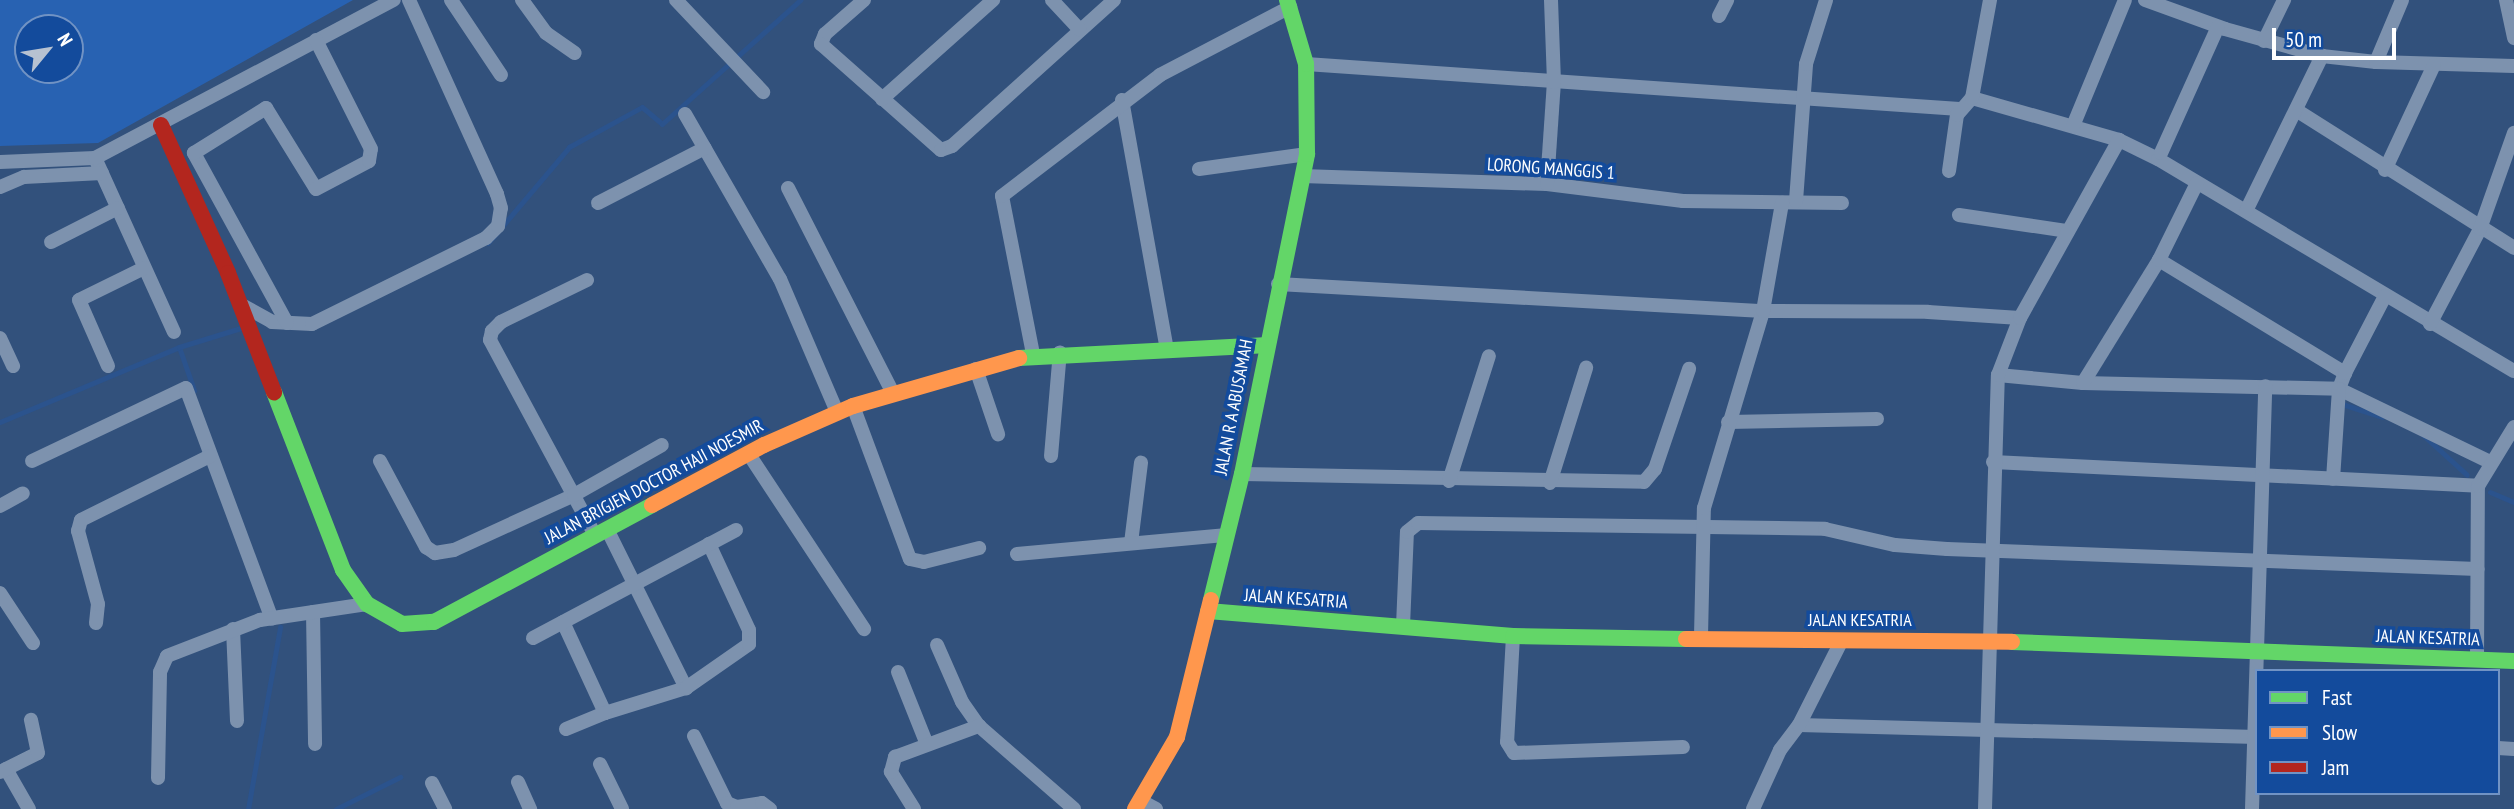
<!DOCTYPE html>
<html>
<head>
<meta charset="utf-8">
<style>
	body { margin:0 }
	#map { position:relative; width:2514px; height:809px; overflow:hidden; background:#32517c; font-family:"PT Sans Narrow",sans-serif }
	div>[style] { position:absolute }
	.green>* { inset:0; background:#2862b2 }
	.stream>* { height:5px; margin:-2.5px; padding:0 2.5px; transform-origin:2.5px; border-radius:2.5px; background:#2b538d }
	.street>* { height:14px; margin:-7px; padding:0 7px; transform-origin:7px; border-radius:7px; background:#7d92ae }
	.fast>* { height:16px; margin:-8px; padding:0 8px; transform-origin:8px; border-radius:8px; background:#63d668 }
	.slow>* { height:16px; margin:-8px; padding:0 8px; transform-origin:8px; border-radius:8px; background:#ff974d }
	.jam>* { height:16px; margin:-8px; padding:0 8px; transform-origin:8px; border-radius:8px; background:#b3261e }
	span { translate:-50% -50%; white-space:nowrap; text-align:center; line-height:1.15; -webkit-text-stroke:7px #134b9c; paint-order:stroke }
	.street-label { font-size:18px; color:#fff }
	.legend { position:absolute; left:2255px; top:669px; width:245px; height:126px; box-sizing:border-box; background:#134b9c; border:2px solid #7193c4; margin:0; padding:9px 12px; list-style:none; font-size:21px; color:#fff }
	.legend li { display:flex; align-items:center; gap:14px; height:35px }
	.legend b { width:35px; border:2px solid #7193c4 }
	.north { position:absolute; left:14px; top:14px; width:70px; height:70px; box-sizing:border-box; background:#134b9c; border:2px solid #7193c4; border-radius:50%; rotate:60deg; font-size:19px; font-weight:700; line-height:28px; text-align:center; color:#fff }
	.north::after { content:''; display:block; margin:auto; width:24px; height:32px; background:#b7c2d1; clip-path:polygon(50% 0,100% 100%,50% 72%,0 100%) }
	.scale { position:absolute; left:2272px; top:28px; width:124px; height:32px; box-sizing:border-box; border:4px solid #fff; border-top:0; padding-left:9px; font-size:21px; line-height:24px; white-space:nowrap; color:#fff; -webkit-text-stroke:5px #134b9c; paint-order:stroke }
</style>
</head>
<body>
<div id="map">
	<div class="green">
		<div style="clip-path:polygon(evenodd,0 0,353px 0,98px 143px,0 146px,0 0,28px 28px,70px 28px,70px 70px,28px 70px,28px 28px)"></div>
	</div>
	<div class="stream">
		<div style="left:488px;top:243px;width:126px;rotate:-49.8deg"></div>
		<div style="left:569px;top:147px;width:83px;rotate:-28.7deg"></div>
		<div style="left:642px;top:107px;width:26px;rotate:40deg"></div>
		<div style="left:662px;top:124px;width:186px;rotate:-41.9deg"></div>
		<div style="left:179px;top:347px;width:46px;rotate:70.8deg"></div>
		<div style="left:2342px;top:404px;width:42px;rotate:18deg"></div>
		<div style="left:0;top:422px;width:194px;rotate:-22.7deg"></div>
		<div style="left:179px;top:347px;width:68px;rotate:-17.1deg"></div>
		<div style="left:2423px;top:435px;width:59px;rotate:42.3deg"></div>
		<div style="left:2490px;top:492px;width:26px;rotate:23deg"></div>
		<div style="left:248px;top:809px;width:185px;rotate:-80deg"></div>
		<div style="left:336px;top:809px;width:72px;rotate:-26.6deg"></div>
	</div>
	<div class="street">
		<div style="left:451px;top:0;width:90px;rotate:56.3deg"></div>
		<div style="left:522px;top:0;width:41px;rotate:54deg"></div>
		<div style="left:546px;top:33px;width:35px;rotate:35deg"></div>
		<div style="left:676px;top:0;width:127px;rotate:46.6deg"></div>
		<div style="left:864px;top:0;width:52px;rotate:138.9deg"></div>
		<div style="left:825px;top:34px;width:11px;rotate:112deg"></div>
		<div style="left:821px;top:44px;width:160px;rotate:41.5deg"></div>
		<div style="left:941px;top:150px;width:12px;rotate:-20deg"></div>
		<div style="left:952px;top:146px;width:218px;rotate:-42deg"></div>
		<div style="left:1052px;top:0;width:40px;rotate:47deg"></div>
		<div style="left:2145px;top:0;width:85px;rotate:19.9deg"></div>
		<div style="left:2225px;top:29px;width:101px;rotate:15.6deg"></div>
		<div style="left:2322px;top:56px;width:54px;rotate:6.3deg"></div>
		<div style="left:2376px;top:62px;width:138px;rotate:1.7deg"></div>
		<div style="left:2506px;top:0;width:39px;rotate:78deg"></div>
		<div style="left:1719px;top:16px;width:18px;rotate:-63deg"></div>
		<div style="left:2264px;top:41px;width:46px;rotate:-64deg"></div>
		<div style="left:2376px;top:62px;width:67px;rotate:-67.2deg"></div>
		<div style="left:1306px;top:64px;width:655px;rotate:3.94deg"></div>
		<div style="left:1972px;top:98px;width:153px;rotate:15.9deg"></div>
		<div style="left:2119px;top:140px;width:43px;rotate:26deg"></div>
		<div style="left:2158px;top:159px;width:414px;rotate:30.8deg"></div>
		<div style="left:882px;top:99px;width:149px;rotate:-41.7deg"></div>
		<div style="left:1122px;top:100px;width:253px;rotate:79.8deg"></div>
		<div style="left:2296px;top:110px;width:258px;rotate:32.3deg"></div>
		<div style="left:685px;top:114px;width:190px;rotate:60.1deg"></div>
		<div style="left:780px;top:279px;width:145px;rotate:66.8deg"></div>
		<div style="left:2073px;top:126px;width:136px;rotate:-67.6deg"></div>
		<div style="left:2161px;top:153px;width:138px;rotate:-65.7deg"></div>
		<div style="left:95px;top:158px;width:191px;rotate:65.6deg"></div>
		<div style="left:0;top:162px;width:95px;rotate:-2.4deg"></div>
		<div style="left:95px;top:158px;width:338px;rotate:-27.9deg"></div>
		<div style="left:1199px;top:169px;width:109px;rotate:-7.9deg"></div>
		<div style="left:2385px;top:170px;width:116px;rotate:-65deg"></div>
		<div style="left:1949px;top:171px;width:57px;rotate:-81.9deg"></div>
		<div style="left:1957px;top:115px;width:23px;rotate:-49deg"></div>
		<div style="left:1972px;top:98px;width:100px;rotate:-79.6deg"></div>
		<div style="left:1302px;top:176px;width:245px;rotate:1.9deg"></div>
		<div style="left:1547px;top:184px;width:137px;rotate:7.1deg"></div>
		<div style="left:1683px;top:201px;width:159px;rotate:0.7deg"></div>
		<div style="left:1547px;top:184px;width:102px;rotate:-86.1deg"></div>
		<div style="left:1554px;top:82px;width:82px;rotate:-92.1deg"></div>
		<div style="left:0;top:187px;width:26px;rotate:-23deg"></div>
		<div style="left:24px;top:177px;width:78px;rotate:-2.9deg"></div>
		<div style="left:788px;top:188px;width:230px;rotate:62.9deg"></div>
		<div style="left:1796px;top:201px;width:137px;rotate:-85.8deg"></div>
		<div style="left:1806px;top:64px;width:67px;rotate:-72.6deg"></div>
		<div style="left:598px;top:203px;width:120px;rotate:-27.2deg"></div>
		<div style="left:2246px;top:211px;width:173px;rotate:-63.9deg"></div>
		<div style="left:1959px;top:215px;width:110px;rotate:8.4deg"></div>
		<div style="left:51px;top:242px;width:75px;rotate:-26.9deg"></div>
		<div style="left:2159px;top:260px;width:218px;rotate:31.3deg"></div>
		<div style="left:2345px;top:373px;width:17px;rotate:111deg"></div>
		<div style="left:2339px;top:389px;width:168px;rotate:25.8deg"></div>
		<div style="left:587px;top:280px;width:96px;rotate:154deg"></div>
		<div style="left:501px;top:322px;width:13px;rotate:135deg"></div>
		<div style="left:492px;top:331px;width:9px;rotate:103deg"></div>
		<div style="left:490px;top:340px;width:221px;rotate:61.7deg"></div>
		<div style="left:1278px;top:284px;width:486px;rotate:3.2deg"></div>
		<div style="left:1763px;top:311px;width:165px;rotate:0.3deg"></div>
		<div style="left:1928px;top:312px;width:92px;rotate:3.7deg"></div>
		<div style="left:240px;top:304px;width:37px;rotate:29deg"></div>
		<div style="left:272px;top:322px;width:40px;rotate:2.9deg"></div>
		<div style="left:312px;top:324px;width:194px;rotate:-26.3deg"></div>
		<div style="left:486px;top:238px;width:17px;rotate:-45deg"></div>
		<div style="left:498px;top:226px;width:18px;rotate:-81deg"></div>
		<div style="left:501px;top:208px;width:15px;rotate:-106deg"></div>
		<div style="left:497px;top:194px;width:213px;rotate:-114.4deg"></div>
		<div style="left:287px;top:323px;width:194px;rotate:-118.7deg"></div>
		<div style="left:194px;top:153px;width:85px;rotate:-32deg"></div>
		<div style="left:266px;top:108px;width:95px;rotate:58.3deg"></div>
		<div style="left:316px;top:189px;width:60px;rotate:-27.8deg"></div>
		<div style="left:369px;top:161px;width:12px;rotate:-81deg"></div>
		<div style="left:371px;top:149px;width:122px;rotate:-116.8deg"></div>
		<div style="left:2430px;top:324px;width:107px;rotate:-62.2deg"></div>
		<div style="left:2480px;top:229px;width:102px;rotate:-70.5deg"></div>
		<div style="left:0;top:338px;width:31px;rotate:65deg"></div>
		<div style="left:1033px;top:354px;width:161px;rotate:-101.1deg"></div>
		<div style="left:1002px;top:196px;width:199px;rotate:-37.4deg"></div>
		<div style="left:1160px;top:75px;width:147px;rotate:-27.6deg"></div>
		<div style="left:108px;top:366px;width:72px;rotate:-113.7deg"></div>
		<div style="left:79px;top:300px;width:72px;rotate:-26.2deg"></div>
		<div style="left:976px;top:369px;width:69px;rotate:71.3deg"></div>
		<div style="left:2345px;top:373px;width:87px;rotate:-62.5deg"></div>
		<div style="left:1998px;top:375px;width:85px;rotate:5.4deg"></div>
		<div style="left:2083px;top:383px;width:256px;rotate:1.3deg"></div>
		<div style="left:2339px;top:389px;width:90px;rotate:93.8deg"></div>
		<div style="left:2083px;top:383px;width:145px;rotate:-58.3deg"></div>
		<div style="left:2159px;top:260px;width:86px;rotate:-63.7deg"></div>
		<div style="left:853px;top:406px;width:163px;rotate:69.6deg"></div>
		<div style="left:910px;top:559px;width:14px;rotate:12deg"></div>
		<div style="left:924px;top:562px;width:57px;rotate:-14.3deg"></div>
		<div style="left:1728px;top:422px;width:149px;rotate:-1.2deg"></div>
		<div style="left:748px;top:453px;width:211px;rotate:56.6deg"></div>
		<div style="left:1051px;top:456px;width:104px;rotate:-85.1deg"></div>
		<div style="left:32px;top:461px;width:170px;rotate:-25.4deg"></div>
		<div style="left:186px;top:388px;width:246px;rotate:69.6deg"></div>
		<div style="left:380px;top:461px;width:98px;rotate:61.9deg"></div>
		<div style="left:426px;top:547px;width:11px;rotate:34deg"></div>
		<div style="left:435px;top:553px;width:19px;rotate:-9deg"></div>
		<div style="left:454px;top:550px;width:132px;rotate:-24.6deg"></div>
		<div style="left:574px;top:495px;width:101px;rotate:-29.6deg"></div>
		<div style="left:1993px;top:462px;width:486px;rotate:2.8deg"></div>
		<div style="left:1242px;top:474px;width:402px;rotate:1.1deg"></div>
		<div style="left:1644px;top:482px;width:17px;rotate:-50deg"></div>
		<div style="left:1655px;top:469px;width:106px;rotate:-71.2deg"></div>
		<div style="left:1449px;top:481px;width:131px;rotate:-72.3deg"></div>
		<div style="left:1550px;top:483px;width:121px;rotate:-72.6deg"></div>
		<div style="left:0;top:506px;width:26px;rotate:-29deg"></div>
		<div style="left:607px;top:529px;width:178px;rotate:63.6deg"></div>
		<div style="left:1131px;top:543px;width:81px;rotate:-82.9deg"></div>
		<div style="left:1017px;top:554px;width:211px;rotate:-5.2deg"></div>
		<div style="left:0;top:593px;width:60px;rotate:56.6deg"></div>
		<div style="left:313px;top:612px;width:132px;rotate:89.1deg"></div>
		<div style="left:563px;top:622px;width:100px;rotate:65.2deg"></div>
		<div style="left:605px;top:713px;width:85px;rotate:-17.2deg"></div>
		<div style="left:686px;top:688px;width:77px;rotate:-34.9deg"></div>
		<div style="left:749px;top:644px;width:14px;rotate:-90deg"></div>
		<div style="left:749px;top:630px;width:95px;rotate:-114.9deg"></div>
		<div style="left:96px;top:623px;width:19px;rotate:-84deg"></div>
		<div style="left:98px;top:604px;width:76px;rotate:-105.3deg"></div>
		<div style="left:78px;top:531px;width:11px;rotate:-75deg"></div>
		<div style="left:81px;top:520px;width:144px;rotate:-26.4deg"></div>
		<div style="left:1403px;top:626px;width:94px;rotate:-87.6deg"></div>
		<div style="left:1407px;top:532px;width:14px;rotate:-39deg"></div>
		<div style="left:1418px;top:523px;width:407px;rotate:0.8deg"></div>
		<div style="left:1825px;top:529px;width:72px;rotate:12.9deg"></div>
		<div style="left:1895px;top:545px;width:52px;rotate:4.4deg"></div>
		<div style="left:1947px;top:549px;width:531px;rotate:2.16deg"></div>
		<div style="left:233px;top:629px;width:92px;rotate:87.5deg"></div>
		<div style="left:1513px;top:636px;width:106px;rotate:93.2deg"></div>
		<div style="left:1507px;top:742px;width:13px;rotate:58deg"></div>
		<div style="left:1514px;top:753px;width:169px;rotate:-2deg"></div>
		<div style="left:1701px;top:636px;width:128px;rotate:-88.7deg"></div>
		<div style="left:1704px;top:508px;width:206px;rotate:-73.3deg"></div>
		<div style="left:1763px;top:311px;width:110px;rotate:-80deg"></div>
		<div style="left:533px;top:638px;width:230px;rotate:-28deg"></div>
		<div style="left:937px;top:645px;width:62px;rotate:66.3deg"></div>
		<div style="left:962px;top:702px;width:29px;rotate:55deg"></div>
		<div style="left:979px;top:726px;width:126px;rotate:41.1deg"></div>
		<div style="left:2477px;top:659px;width:173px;rotate:-89.7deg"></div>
		<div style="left:2478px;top:486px;width:69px;rotate:-58.6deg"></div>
		<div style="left:898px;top:672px;width:75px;rotate:68.2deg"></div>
		<div style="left:1799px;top:725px;width:458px;rotate:1.5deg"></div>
		<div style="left:566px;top:729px;width:42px;rotate:-22.3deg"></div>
		<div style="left:694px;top:736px;width:75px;rotate:63.8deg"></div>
		<div style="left:727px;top:803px;width:11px;rotate:22deg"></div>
		<div style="left:737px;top:807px;width:25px;rotate:-9deg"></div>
		<div style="left:762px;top:803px;width:10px;rotate:37deg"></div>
		<div style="left:2498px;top:748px;width:16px;rotate:4deg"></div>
		<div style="left:600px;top:764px;width:50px;rotate:63.9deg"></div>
		<div style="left:6px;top:769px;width:46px;rotate:60.1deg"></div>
		<div style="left:0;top:772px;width:42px;rotate:-26.6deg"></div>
		<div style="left:38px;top:753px;width:34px;rotate:-102deg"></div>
		<div style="left:158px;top:778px;width:106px;rotate:-88.9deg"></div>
		<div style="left:160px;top:672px;width:17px;rotate:-66deg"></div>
		<div style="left:167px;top:656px;width:100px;rotate:-21.2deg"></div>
		<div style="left:260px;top:620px;width:108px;rotate:-8.5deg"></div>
		<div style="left:518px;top:782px;width:30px;rotate:66deg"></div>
		<div style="left:432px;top:783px;width:29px;rotate:63deg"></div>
		<div style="left:1141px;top:801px;width:17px;rotate:28deg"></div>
		<div style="left:914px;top:809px;width:44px;rotate:-121.9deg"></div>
		<div style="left:891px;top:772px;width:16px;rotate:-75deg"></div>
		<div style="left:895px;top:757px;width:90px;rotate:-20.3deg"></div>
		<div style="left:1753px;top:809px;width:65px;rotate:-65.4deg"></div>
		<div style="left:1780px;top:750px;width:31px;rotate:-53deg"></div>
		<div style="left:1799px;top:725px;width:93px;rotate:-63.2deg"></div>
		<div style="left:1985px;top:809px;width:434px;rotate:-88.3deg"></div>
		<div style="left:1998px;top:375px;width:61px;rotate:-68.9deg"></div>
		<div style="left:2020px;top:318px;width:204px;rotate:-60.9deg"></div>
		<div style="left:2252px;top:809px;width:423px;rotate:-88.2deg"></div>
	</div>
	<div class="fast">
		<div style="left:1019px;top:358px;width:245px;rotate:-3deg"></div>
		<div style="left:274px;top:392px;width:191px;rotate:68.8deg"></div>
		<div style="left:343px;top:570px;width:42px;rotate:54.8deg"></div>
		<div style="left:367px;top:604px;width:40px;rotate:29.7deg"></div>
		<div style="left:402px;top:624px;width:32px;rotate:-4deg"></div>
		<div style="left:434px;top:622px;width:247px;rotate:-28.2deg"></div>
		<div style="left:1211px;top:600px;width:130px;rotate:-76.2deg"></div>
		<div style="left:1242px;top:474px;width:327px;rotate:-78.5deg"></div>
		<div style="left:1307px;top:154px;width:90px;rotate:-90.6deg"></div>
		<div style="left:1306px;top:64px;width:67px;rotate:-106.5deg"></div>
		<div style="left:1208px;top:611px;width:306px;rotate:4.7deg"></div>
		<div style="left:1513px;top:636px;width:173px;rotate:1deg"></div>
		<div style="left:2012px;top:642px;width:502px;rotate:2.17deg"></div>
	</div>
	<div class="slow">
		<div style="left:652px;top:505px;width:127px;rotate:-28.2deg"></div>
		<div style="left:764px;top:445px;width:97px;rotate:-23.7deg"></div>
		<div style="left:853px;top:406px;width:173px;rotate:-16.1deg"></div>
		<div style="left:1686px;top:639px;width:326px;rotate:0.5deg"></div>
		<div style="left:1135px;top:809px;width:83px;rotate:-59.7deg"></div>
		<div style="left:1177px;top:737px;width:141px;rotate:-76.1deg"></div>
	</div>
	<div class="jam">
		<div style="left:161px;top:125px;width:162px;rotate:65.6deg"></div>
		<div style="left:228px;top:273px;width:128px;rotate:68.9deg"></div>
	</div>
	<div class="street-label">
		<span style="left:1551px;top:169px;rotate:4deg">LORONG MANGGIS 1</span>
		<span style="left:1234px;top:407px;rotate:-79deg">JALAN R A ABUSAMAH</span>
		<span style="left:654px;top:482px;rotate:-28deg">JALAN BRIGJEN DOCTOR HAJI NOESMIR</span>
		<span style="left:1296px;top:599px;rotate:4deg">JALAN KESATRIA</span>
		<span style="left:1860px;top:620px">JALAN KESATRIA</span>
		<span style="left:2428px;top:638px;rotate:2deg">JALAN KESATRIA</span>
	</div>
	<ul class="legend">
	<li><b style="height:9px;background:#63d668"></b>Fast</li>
	<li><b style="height:9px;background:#ff974d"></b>Slow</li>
	<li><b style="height:9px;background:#b3261e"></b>Jam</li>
	</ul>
	<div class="north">N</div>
	<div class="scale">50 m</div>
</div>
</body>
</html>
